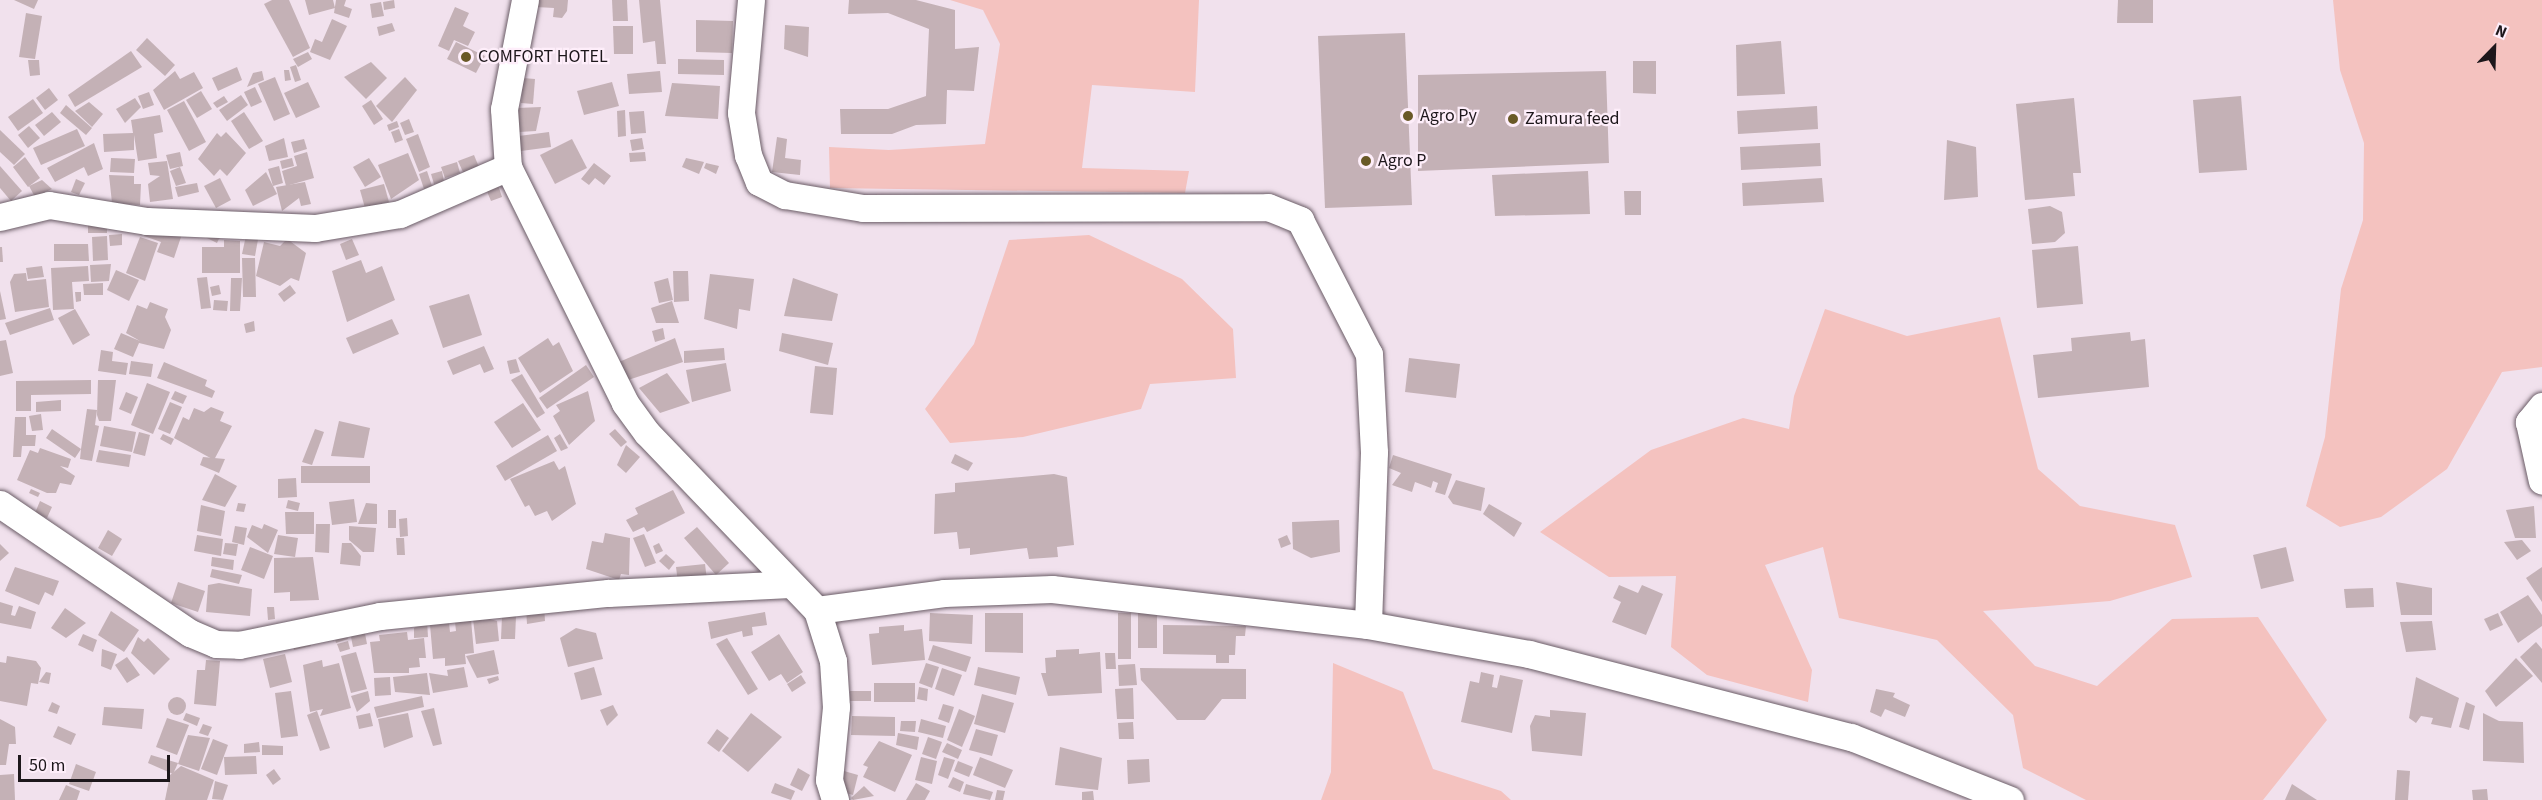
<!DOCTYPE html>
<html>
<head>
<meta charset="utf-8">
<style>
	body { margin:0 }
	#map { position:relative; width:2542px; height:800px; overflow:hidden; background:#f1e1ed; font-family:"Source Sans 3",sans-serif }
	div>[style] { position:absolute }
	.green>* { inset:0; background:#f4c2bf }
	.building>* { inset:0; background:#c4b1b6 }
	.round { border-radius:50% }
	.roads { filter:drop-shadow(0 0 2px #6a5c66) drop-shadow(0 0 2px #6a5c66) }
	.minor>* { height:27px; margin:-13.5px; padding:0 13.5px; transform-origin:13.5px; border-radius:13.5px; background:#fff }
	.dots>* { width:16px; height:16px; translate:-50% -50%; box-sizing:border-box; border:3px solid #feeefa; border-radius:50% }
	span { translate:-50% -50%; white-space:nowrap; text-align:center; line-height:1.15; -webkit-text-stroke:4.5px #feeefa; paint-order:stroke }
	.poi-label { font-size:18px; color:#1d171b }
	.left { translate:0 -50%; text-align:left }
	.north { position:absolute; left:2464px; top:18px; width:60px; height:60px; -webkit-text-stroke:4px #feeefa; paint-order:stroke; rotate:23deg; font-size:16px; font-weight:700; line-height:24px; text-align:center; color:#1d171b }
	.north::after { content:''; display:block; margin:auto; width:21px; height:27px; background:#1d171b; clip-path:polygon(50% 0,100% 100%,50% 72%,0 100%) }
	.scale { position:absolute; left:18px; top:755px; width:152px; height:27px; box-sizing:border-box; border:3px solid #1d171b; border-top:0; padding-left:8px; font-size:18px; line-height:21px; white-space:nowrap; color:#1d171b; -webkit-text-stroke:4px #feeefa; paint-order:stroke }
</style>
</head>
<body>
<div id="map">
	<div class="green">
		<div style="clip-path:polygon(950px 0,1199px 0,1195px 92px,1092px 85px,1082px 168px,1189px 171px,1185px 193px,830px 188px,829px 147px,889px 150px,985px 144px,1000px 44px,983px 10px)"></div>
		<div style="clip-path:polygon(2333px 0,2542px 0,2542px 367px,2502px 372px,2447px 469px,2381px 517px,2340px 527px,2306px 506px,2325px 437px,2341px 289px,2363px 220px,2364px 143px,2340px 70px)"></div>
		<div style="clip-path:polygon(1089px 235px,1182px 279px,1233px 329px,1236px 378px,1150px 384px,1141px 409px,1023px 437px,950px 443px,925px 409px,974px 344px,1009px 240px)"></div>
		<div style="clip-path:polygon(1825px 309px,1907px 336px,2000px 317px,2038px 469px,2080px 506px,2175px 525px,2192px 577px,2110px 601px,1983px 611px,2035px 666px,2097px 686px,2172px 619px,2258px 617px,2327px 720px,2263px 800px,2086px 800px,2023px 768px,2013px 715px,1937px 640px,1839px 618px,1823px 547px,1765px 565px,1812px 670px,1808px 702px,1707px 675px,1671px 647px,1676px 576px,1609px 577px,1540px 532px,1651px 450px,1743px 418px,1789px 429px,1794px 396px)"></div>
		<div style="clip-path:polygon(1333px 663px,1403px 692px,1433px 769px,1501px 791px,1511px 800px,1321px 800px,1331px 772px)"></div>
	</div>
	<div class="building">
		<div style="clip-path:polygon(14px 0,38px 0,34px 9px)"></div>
		<div style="clip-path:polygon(272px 0,289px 0,310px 48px,293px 57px,264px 4px)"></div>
		<div style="clip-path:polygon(305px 0,333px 0,335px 8px,309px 15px)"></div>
		<div style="clip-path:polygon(336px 0,346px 0,344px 6px,352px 9px,349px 18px,334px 13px)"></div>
		<div style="clip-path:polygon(394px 0,395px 8px,384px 10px,383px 2px)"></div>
		<div style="clip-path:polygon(536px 0,568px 0,567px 11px,562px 18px,553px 17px,554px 8px,536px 7px)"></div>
		<div style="clip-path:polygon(612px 0,627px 0,628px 21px,613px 21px)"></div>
		<div style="clip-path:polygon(639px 0,660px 0,666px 64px,657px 64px,655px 41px,643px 43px)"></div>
		<div style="clip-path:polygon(849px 0,916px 0,955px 10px,955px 49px,979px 47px,974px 91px,947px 90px,946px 124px,916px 125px,892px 134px,841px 134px,840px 109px,888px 109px,926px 96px,929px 29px,888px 13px,848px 14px)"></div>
		<div style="clip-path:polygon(2118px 0,2153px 0,2153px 23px,2117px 23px)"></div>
		<div style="clip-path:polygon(381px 2px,384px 16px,372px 18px,370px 4px)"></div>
		<div style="clip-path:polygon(455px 7px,469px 13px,463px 26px,475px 32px,468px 46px,454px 40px,449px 51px,438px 46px)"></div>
		<div style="clip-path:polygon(26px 13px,42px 16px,35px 59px,19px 57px)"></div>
		<div style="clip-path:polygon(332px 19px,347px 26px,330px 60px,310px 52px,315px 39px,322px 42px)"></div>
		<div style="clip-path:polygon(696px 20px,733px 21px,732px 53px,696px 52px)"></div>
		<div style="clip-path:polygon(392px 23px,395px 31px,379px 36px,377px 27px)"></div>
		<div style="clip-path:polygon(785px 25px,809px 27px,808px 57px,784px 49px)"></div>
		<div style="clip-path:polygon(613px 26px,633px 26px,633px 54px,614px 54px)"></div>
		<div style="clip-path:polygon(1405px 33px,1412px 205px,1325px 208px,1318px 36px)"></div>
		<div style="clip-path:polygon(147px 38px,175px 65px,165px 76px,136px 50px)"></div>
		<div style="clip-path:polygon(1781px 41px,1785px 94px,1737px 96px,1736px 45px)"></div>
		<div style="clip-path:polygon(456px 42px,485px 56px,476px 73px,447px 59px)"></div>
		<div style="clip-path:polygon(131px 51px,142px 67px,75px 107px,68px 95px)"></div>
		<div style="clip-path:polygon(308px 52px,312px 59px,298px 67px,293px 59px)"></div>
		<div style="clip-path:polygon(678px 59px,724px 60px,724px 75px,678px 74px)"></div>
		<div style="clip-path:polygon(28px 60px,39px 60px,40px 75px,30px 76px)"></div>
		<div style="clip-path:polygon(1633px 61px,1656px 61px,1656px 94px,1633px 93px)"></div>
		<div style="clip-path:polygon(371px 62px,387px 78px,366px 99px,344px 77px)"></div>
		<div style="clip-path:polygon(296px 65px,301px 80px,295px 82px,290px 67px)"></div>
		<div style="clip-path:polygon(237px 67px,242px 80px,218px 91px,212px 78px)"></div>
		<div style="clip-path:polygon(284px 70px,289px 70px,291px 80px,285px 81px)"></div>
		<div style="clip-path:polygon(175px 71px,180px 79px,194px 72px,203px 88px,164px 110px,153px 90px)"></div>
		<div style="clip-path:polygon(262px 71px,264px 80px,247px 87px,253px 73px)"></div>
		<div style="clip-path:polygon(660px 71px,662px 92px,629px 94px,627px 74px)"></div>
		<div style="clip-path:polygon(1606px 71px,1609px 163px,1418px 171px,1418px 75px)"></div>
		<div style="clip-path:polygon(275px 77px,290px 114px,274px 121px,258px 84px)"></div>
		<div style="clip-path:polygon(405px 77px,417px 90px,392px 122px,376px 106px)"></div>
		<div style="clip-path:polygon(523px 78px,535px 79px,533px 104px,521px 103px)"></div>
		<div style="clip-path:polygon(308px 82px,320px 107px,296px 118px,284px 93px)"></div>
		<div style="clip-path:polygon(612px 82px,619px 106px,584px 115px,577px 91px)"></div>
		<div style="clip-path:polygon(672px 83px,720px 86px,718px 119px,665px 116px)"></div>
		<div style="clip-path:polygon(255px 87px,262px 102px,251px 107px,244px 92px)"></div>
		<div style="clip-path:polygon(49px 88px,58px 100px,45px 110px,36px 98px)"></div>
		<div style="clip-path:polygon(201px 91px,212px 109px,197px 118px,186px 100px)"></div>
		<div style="clip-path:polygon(149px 92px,154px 105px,143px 109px,138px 96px)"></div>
		<div style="clip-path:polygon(241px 95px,248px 105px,227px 121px,219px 110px)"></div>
		<div style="clip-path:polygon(224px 96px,228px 102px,217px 108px,213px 103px)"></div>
		<div style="clip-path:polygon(2241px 96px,2247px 170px,2199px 173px,2193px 100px)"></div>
		<div style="clip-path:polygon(135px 98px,141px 107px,125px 123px,116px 109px)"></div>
		<div style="clip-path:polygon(2074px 98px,2081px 173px,2073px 173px,2075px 196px,2025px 200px,2016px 104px)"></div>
		<div style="clip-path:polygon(33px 99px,43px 113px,18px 131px,8px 117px)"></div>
		<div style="clip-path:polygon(371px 100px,383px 119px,374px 125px,362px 106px)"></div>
		<div style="clip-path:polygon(184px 101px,206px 142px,189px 151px,167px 110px)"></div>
		<div style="clip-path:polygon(89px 102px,103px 114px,92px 127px,75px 111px)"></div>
		<div style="clip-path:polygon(66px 105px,92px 128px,86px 135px,60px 113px)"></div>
		<div style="clip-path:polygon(1817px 106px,1818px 129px,1738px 134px,1737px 111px)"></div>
		<div style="clip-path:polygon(541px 107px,536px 131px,519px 132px,517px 108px)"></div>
		<div style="clip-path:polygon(625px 110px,626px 136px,618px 137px,617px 111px)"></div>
		<div style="clip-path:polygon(644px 111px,646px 133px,631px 134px,629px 112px)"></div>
		<div style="clip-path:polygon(52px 112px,61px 122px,44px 136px,35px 125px)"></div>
		<div style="clip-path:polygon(244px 112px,263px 141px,249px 149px,231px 121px)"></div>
		<div style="clip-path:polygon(160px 115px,163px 132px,154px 134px,157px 158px,138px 161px,134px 135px,134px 150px,104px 152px,103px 134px,133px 133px,131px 120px)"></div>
		<div style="clip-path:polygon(409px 119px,414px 132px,405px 135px,400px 123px)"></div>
		<div style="clip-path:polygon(397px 121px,399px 127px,389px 131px,387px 125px)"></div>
		<div style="clip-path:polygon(29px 126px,40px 138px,28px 148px,18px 135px)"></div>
		<div style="clip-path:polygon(77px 129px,85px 146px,41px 165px,33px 148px)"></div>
		<div style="clip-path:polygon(399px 129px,403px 140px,395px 143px,391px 132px)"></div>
		<div style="clip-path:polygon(0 130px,25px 154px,14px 165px,0 152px)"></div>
		<div style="clip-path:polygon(226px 132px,246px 153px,227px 176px,220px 169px,214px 176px,198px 159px,217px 133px,221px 137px)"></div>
		<div style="clip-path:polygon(549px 132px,551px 147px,521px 151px,519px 136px)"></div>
		<div style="clip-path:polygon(418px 134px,430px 167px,419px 172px,406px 139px)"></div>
		<div style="clip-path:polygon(777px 137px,787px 139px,785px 158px,801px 160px,800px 175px,772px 172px)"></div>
		<div style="clip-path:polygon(284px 138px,288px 157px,269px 161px,265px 146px)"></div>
		<div style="clip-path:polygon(642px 138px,644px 149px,632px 151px,630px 140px)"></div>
		<div style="clip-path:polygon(304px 139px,307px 149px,294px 153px,291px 142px)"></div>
		<div style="clip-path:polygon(572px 139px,587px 168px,555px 184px,540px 155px)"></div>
		<div style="clip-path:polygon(1947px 140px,1976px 147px,1978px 197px,1944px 200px)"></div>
		<div style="clip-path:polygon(94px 143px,103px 169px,88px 176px,84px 167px,55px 182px,47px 168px)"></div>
		<div style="clip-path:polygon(1820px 143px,1821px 166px,1741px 170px,1740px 147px)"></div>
		<div style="clip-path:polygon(180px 152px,183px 166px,170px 169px,166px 155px)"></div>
		<div style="clip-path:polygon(307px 152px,314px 178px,286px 186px,282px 171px,297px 166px,294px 156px)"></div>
		<div style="clip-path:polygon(645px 152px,646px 161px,630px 162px,629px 153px)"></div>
		<div style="clip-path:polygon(408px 153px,419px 180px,391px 199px,378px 165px)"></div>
		<div style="clip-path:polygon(474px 155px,481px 172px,463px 172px,458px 161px)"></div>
		<div style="clip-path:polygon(25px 157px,40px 178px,28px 187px,13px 167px)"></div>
		<div style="clip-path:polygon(111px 158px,135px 159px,134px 173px,110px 172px)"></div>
		<div style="clip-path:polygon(292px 158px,294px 166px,282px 169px,280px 161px)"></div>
		<div style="clip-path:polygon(369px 158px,381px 177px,365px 187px,353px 167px)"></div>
		<div style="clip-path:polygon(686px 158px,704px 162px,699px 174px,682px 167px)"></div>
		<div style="clip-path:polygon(167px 161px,173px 199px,150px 202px,148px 184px,160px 176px,150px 175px,148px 163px)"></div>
		<div style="clip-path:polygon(457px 162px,460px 173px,445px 178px,441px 167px)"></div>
		<div style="clip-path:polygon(594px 163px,611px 176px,604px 185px,595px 178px,589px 185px,581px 179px)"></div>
		<div style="clip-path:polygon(706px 163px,719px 166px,716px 174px,704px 168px)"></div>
		<div style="clip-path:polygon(0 166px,22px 191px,11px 201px,0 188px)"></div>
		<div style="clip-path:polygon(279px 166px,283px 183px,273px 186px,277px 194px,253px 206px,245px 190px,266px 172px,273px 186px,268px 169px)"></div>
		<div style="clip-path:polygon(180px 167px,186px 183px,176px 186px,170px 171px)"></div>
		<div style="clip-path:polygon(427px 171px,432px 186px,424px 189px,419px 174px)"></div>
		<div style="clip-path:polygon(442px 171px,444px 182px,434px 184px,431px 174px)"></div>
		<div style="clip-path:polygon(1588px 171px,1590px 214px,1495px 216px,1492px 175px)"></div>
		<div style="clip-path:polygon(109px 175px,134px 176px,134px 184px,141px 184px,140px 205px,112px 203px)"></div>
		<div style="clip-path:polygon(220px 178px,231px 200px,216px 208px,204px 186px)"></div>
		<div style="clip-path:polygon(1822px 178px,1824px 202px,1743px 206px,1742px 183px)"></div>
		<div style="clip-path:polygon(76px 179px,85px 183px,79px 195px,71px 192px)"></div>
		<div style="clip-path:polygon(42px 180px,52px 189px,35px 197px,29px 186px)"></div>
		<div style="clip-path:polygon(305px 182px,311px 204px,301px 206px,299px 198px,282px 211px,276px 187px)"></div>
		<div style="clip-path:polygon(197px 183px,199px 192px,178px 197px,175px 187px)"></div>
		<div style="clip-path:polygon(384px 184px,389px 202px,365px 208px,360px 190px)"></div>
		<div style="clip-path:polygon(498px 185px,502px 197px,491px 201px,486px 189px)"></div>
		<div style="clip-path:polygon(1624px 191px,1641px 191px,1641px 215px,1625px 215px)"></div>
		<div style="clip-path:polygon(2050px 206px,2062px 212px,2065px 233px,2055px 242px,2032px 244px,2028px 209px)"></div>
		<div style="clip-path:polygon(88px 221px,107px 221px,107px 233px,88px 233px)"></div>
		<div style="clip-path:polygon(149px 224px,183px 231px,174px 258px,157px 252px,161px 242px,144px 236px)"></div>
		<div style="clip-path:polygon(223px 230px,217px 243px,203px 236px)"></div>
		<div style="clip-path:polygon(247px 231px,259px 234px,255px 256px,242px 254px)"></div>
		<div style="clip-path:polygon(122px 234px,122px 245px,110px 246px,109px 235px)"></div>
		<div style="clip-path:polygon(107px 236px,108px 260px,93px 261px,92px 237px)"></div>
		<div style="clip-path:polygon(140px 237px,158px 243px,145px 281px,126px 273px)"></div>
		<div style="clip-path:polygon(287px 239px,306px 253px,299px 281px,291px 278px,280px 286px,256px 276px,264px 242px,280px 246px)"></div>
		<div style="clip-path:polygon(352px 239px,359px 255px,346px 260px,340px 244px)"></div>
		<div style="clip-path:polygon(224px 240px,240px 241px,240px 273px,202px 273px,202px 247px,224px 247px)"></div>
		<div style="clip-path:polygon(54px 244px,88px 244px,89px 261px,54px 261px)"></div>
		<div style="clip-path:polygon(2078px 246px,2083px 304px,2037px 308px,2032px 250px)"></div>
		<div style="clip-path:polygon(0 247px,2px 247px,3px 262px,0 262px)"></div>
		<div style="clip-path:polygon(242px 258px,255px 258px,256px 297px,243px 297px)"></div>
		<div style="clip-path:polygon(361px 260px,366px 273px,382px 266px,395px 300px,347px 322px,332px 271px)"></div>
		<div style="clip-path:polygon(111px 264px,109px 281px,91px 282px,90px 265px)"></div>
		<div style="clip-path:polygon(42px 266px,44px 277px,28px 279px,26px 268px)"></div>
		<div style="clip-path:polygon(88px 266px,89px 281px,72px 282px,74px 309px,53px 310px,51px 268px)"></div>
		<div style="clip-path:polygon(116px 270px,139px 280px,129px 301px,107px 290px)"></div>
		<div style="clip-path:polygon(673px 271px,688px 271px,689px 301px,674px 302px)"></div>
		<div style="clip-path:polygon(26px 273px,27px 281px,46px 279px,49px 307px,15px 312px,10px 282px,14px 274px)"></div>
		<div style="clip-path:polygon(710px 274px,754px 279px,750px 311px,739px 309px,737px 329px,704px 319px)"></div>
		<div style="clip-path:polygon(207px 277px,211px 308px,201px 309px,197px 278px)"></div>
		<div style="clip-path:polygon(231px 278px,242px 278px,240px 311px,230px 311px)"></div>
		<div style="clip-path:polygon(668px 278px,673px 300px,659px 303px,654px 282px)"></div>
		<div style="clip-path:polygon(793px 278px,838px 294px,832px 321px,784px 316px)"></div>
		<div style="clip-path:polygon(103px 283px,103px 295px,84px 295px,83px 284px)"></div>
		<div style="clip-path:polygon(219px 285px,221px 294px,212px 296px,210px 287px)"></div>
		<div style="clip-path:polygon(290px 285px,296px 293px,284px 302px,278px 294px)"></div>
		<div style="clip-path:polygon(0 291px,6px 319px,0 320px)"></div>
		<div style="clip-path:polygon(75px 292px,81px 292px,81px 301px,76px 302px)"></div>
		<div style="clip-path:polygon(469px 294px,482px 335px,443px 348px,429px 306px)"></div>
		<div style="clip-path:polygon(214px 300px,228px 301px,227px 311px,213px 310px)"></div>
		<div style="clip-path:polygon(672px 301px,679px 323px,656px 323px,651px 308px)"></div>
		<div style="clip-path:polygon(150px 302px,168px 309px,165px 317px,171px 330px,164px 349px,139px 343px,133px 357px,114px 349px,121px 333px,140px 341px,126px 333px,137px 305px,147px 309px)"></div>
		<div style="clip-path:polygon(50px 308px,54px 320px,10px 335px,5px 323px)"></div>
		<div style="clip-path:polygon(75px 309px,90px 335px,73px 345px,58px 318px)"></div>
		<div style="clip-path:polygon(392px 319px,399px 334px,353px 354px,346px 338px)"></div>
		<div style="clip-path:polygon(254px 321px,255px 331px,246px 333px,244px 324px)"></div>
		<div style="clip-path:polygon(663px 328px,665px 339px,655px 342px,652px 331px)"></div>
		<div style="clip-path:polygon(2130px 332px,2131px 341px,2145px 339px,2149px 387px,2038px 398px,2033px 355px,2072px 351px,2071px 338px)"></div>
		<div style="clip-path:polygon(782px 333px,833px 343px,828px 365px,779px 351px)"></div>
		<div style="clip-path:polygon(548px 338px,553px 346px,559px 342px,573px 371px,540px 393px,518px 358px)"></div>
		<div style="clip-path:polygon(675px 338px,683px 362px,625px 381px,619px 362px)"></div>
		<div style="clip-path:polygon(6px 340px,13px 373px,0 376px,0 341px)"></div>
		<div style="clip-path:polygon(484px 346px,494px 369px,484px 373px,480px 364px,453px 375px,447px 361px)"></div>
		<div style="clip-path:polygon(724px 348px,725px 360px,684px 363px,684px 351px)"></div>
		<div style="clip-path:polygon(101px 350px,113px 352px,112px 361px,128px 363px,126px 375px,98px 371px)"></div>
		<div style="clip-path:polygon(1409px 358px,1460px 364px,1456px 398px,1405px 392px)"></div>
		<div style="clip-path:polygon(516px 359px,520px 372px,510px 374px,507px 361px)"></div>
		<div style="clip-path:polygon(131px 361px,153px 364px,151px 377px,129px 374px)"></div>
		<div style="clip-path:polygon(164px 362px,207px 380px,205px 386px,215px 391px,212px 398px,157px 378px)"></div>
		<div style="clip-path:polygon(726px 363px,731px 391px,692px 402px,686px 370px)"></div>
		<div style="clip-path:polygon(586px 365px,594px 377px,547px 409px,539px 398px)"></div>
		<div style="clip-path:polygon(815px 366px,837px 368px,833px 415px,810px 413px)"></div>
		<div style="clip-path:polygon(667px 373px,690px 403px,660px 413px,639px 388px)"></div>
		<div style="clip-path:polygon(522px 374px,545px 413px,537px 418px,511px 380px)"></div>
		<div style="clip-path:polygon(91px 380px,91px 394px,31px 395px,31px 411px,16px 411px,16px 381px)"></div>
		<div style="clip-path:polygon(98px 380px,116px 380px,111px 421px,99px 421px,97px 415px)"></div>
		<div style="clip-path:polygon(147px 383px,170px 392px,153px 434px,131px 425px)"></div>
		<div style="clip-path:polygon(175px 391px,187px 396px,183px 404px,171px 399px)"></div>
		<div style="clip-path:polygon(588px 391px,595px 421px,569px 445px,553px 416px,560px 411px,556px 405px)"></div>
		<div style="clip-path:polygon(126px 392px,138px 397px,131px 414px,119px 409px)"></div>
		<div style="clip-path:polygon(61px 400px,61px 411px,36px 412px,36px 402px)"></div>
		<div style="clip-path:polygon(170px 402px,182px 407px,170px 434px,158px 429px)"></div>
		<div style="clip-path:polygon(523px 403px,541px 430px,512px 448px,494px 422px)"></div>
		<div style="clip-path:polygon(211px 407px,224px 412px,220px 421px,232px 426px,214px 460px,174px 438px,183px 417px,189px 420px,194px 408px,204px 412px)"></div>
		<div style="clip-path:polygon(87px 409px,97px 410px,95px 425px,99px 426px,92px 461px,80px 459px,81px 449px,75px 458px,46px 438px,52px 429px,81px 449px)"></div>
		<div style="clip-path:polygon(41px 414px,43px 430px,32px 431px,29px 416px)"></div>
		<div style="clip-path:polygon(15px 417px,26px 417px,26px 435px,36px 435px,35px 446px,22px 446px,21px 457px,13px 457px)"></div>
		<div style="clip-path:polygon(339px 421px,370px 428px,364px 458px,331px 456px)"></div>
		<div style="clip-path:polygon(104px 426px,136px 432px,132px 452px,100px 446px)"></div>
		<div style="clip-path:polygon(315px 429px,324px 432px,312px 465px,302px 462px)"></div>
		<div style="clip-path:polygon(615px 429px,627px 442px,621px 447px,609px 434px)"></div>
		<div style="clip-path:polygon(139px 432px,150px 435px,145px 456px,133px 453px)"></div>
		<div style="clip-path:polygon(163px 434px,174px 439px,171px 445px,160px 439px)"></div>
		<div style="clip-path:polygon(560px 434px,568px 448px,561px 451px,554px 438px)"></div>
		<div style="clip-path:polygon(548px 435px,557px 451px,505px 481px,496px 466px)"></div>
		<div style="clip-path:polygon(626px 445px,640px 457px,626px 473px,617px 465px)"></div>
		<div style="clip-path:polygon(40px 448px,71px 459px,68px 468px,60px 466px,75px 476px,71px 485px,60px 483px,56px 493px,47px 493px,17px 480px,30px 450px,38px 453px)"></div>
		<div style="clip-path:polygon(99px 450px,131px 455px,129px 467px,96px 462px)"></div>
		<div style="clip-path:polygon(955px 454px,973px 463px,968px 471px,951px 463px)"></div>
		<div style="clip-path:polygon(1393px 455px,1452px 474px,1445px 495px,1435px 492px,1438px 483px,1433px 481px,1431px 488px,1415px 482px,1412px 492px,1392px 485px,1401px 473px,1389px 468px)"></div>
		<div style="clip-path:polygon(203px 457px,225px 459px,219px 473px,200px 465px)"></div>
		<div style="clip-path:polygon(554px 461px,559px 470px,565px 466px,576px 504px,552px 521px,547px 511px,535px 516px,529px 505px,525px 507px,510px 479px)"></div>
		<div style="clip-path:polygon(301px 466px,370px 466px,370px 483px,301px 483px)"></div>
		<div style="clip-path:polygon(215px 474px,237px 486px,225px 507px,202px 500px)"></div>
		<div style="clip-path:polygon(1054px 474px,1067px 477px,1074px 545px,1057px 547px,1058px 557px,1029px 559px,1027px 548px,970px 555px,970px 548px,959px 549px,957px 532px,934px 534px,935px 494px,955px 492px,955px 483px)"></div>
		<div style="clip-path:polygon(296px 478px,297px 497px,278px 498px,278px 479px)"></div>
		<div style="clip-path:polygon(1456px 480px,1485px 488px,1481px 511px,1453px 504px,1448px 497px)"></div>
		<div style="clip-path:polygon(31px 489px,40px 493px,38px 497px,29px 493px)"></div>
		<div style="clip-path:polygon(673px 490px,685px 513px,647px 532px,644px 527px,633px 532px,626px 520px,638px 514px,635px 508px)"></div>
		<div style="clip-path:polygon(354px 499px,357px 522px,332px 525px,329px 502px)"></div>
		<div style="clip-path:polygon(288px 500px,300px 503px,298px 511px,286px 508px)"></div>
		<div style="clip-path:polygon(40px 501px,52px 507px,47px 518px,35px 513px)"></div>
		<div style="clip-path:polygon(238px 503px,246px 504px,244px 512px,236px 511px)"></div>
		<div style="clip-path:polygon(366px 503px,377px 504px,377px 524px,358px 524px)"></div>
		<div style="clip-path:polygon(1489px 504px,1522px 523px,1514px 537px,1483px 514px)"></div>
		<div style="clip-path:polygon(201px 505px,225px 511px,221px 536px,197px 531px)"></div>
		<div style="clip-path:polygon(2534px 506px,2536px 538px,2515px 538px,2506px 510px)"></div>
		<div style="clip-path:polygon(388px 510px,396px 510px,396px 528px,388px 528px)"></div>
		<div style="clip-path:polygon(285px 512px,314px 512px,314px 534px,286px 534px)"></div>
		<div style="clip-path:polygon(407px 518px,408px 536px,400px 537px,399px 519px)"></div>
		<div style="clip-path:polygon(1339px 520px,1340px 552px,1311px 558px,1293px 549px,1292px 522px)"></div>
		<div style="clip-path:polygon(264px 524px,278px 530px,268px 553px,247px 537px,252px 525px,262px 529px)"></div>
		<div style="clip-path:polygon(316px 524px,330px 524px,329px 553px,315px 552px)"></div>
		<div style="clip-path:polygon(235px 526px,247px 528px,244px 545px,232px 542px)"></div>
		<div style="clip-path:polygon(349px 526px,376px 528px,374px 552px,363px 552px,349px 540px)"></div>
		<div style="clip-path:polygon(697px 527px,729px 563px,716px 575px,684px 538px)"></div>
		<div style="clip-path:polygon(108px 530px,122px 539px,112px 556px,98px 548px)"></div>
		<div style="clip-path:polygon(605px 533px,630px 538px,629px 575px,621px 574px,619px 580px,586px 569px,592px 541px,603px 543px)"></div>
		<div style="clip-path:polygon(644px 534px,656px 563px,645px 567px,633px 538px)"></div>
		<div style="clip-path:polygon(197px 535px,223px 539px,221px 556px,194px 551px)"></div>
		<div style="clip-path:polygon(278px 535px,298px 538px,295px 557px,274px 554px)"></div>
		<div style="clip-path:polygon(1287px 535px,1291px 544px,1281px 548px,1278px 539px)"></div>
		<div style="clip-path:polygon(396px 538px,404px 538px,405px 555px,397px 555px)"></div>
		<div style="clip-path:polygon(2522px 540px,2531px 551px,2517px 560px,2504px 542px)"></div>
		<div style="clip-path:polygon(225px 543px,238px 544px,236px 556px,223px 554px)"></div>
		<div style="clip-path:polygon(342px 543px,351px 543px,361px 556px,360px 566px,340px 564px)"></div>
		<div style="clip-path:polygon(659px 543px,663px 551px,656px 554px,653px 546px)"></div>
		<div style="clip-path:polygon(0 544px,9px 553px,0 561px)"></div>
		<div style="clip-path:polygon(250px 547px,273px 556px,264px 579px,241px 570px)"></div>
		<div style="clip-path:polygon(2286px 547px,2294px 581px,2261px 589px,2253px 555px)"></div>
		<div style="clip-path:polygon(666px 554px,675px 562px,669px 570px,659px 561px)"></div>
		<div style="clip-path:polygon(212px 557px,234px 560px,233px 570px,211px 566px)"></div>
		<div style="clip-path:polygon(313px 557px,319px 600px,290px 601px,290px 592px,274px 593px,274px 558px)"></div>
		<div style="clip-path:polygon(705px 564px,707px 580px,678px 583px,676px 567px)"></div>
		<div style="clip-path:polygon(15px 567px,59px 581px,53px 596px,45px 592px,39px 605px,5px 591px)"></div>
		<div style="clip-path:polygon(2542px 567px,2542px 602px,2526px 578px)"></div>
		<div style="clip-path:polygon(212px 569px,242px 575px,239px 584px,210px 577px)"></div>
		<div style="clip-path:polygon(178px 582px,205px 591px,198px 612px,171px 603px)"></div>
		<div style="clip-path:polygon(2396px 582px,2432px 588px,2432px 615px,2401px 615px)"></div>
		<div style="clip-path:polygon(219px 583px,252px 589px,250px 616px,206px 612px,208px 585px)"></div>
		<div style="clip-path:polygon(1619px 585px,1638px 593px,1642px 585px,1663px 594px,1646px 635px,1612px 622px,1621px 602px,1613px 598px)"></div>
		<div style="clip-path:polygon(2373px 588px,2374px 607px,2346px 608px,2344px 589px)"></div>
		<div style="clip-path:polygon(2528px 595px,2542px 615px,2542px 626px,2518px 643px,2500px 612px)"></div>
		<div style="clip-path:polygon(0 602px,13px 606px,11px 615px,15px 616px,19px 606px,36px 612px,31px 629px,0 623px)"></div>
		<div style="clip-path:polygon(544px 606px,545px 621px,527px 624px,526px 607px)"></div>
		<div style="clip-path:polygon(267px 607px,274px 607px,275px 619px,268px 620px)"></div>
		<div style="clip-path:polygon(65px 608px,86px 623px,66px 638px,51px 628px)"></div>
		<div style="clip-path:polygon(111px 611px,139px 630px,124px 652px,98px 635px)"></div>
		<div style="clip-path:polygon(765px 612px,767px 625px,752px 627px,753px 635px,743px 637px,742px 631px,711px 639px,708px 622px)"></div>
		<div style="clip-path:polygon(930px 613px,973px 615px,972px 644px,929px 641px)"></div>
		<div style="clip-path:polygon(985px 613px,1023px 613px,1023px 653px,985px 652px)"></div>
		<div style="clip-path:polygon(1118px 613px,1131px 613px,1131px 659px,1118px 659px)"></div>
		<div style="clip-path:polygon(1138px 613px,1157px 613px,1157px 648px,1138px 648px)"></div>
		<div style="clip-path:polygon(2498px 613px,2503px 625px,2490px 631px,2484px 619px)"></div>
		<div style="clip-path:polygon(502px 616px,516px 616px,515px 639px,501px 639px)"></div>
		<div style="clip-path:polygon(486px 618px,497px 621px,499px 641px,476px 644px,473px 619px)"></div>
		<div style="clip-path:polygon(471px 620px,474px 653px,465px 654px,466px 664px,445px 666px,445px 658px,433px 659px,430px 625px,449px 623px,450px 632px,456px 631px,455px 622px)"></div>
		<div style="clip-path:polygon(427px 621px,428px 637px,414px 638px,414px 628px)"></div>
		<div style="clip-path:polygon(2432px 621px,2436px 650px,2406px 652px,2400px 622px)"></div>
		<div style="clip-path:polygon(904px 625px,904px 631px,922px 629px,925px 660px,872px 665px,869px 634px,879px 633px,879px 627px)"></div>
		<div style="clip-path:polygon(1163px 625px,1246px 626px,1245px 636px,1236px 636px,1235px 655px,1229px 655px,1229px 663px,1216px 663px,1216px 655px,1163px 654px)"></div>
		<div style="clip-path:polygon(344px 627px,348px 639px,336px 643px,333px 630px)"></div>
		<div style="clip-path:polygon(364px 628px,367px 644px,353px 647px,350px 632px)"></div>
		<div style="clip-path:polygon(576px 628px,596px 633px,603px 659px,568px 667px,560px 638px)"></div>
		<div style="clip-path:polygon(407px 632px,408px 640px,424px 638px,426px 658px,419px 658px,420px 667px,409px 668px,409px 673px,374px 673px,370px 642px,380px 641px,379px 635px)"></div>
		<div style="clip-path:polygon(83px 634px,97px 640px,93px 652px,78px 645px)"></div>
		<div style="clip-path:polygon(779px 634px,803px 672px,787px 683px,781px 674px,769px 681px,751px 652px)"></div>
		<div style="clip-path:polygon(138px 637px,144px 642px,148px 638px,170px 659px,154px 675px,131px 653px)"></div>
		<div style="clip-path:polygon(727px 638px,758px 689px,748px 695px,716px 644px)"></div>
		<div style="clip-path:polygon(310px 640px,311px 646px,294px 650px,292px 644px)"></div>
		<div style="clip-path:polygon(348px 641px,350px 649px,340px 652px,337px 644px)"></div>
		<div style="clip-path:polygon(2536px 642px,2542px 649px,2542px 683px,2520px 657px)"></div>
		<div style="clip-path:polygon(933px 645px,971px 657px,966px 672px,928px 660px)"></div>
		<div style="clip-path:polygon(102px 649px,117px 654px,111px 670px,101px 666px)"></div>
		<div style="clip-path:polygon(1079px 649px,1079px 654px,1100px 652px,1102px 693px,1048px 696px,1041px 673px,1046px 673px,1045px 658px,1056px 657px,1056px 650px)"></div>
		<div style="clip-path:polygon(494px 650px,499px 674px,477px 678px,466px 656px)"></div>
		<div style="clip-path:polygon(356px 652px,367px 689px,351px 693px,341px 656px)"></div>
		<div style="clip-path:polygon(1105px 653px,1115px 653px,1116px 669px,1106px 669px)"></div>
		<div style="clip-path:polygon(285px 654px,292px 682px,270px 688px,263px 659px)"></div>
		<div style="clip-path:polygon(7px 656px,36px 661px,41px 668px,38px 684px,31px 683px,27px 706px,0 701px,0 662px,6px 663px)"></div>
		<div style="clip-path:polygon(127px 657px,140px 675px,127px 683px,115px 665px)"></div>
		<div style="clip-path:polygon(2516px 658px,2533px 676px,2496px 707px,2485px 691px)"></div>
		<div style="clip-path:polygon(206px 660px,220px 661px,216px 706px,194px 704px,197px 670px,205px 670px)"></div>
		<div style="clip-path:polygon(322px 660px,323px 667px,339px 663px,351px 708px,320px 716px,323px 709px,310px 712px,303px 665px)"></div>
		<div style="clip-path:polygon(926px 663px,939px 667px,932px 688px,919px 683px)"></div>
		<div style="clip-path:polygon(1135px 664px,1137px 685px,1119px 686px,1118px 665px)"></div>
		<div style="clip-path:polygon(464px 667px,468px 687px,433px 693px,429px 673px,448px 676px,447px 670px)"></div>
		<div style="clip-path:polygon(594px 667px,602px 695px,581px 700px,574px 673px)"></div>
		<div style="clip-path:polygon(978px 667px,1020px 677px,1016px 695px,974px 685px)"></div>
		<div style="clip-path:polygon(942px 668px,962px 675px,954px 696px,935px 689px)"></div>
		<div style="clip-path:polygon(1140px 668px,1246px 669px,1246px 699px,1222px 699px,1205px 720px,1177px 720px,1141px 680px)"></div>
		<div style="clip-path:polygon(46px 672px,51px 673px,49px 684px,39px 682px)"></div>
		<div style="clip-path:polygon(1481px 672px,1494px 675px,1492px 687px,1497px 688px,1500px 675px,1523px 680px,1512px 733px,1461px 722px,1470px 681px,1479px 683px)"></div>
		<div style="clip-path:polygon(427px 673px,430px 695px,395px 692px,393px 677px)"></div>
		<div style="clip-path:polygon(801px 675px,806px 683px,792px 692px,787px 684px)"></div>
		<div style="clip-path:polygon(498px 676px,499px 680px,489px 684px,487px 679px)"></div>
		<div style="clip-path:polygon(390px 677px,391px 695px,375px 696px,374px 678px)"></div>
		<div style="clip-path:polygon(2416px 677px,2459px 698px,2451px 728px,2431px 724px,2433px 718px,2421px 716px,2416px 723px,2409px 718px)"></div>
		<div style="clip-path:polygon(874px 683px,915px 683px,915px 702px,874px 702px)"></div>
		<div style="clip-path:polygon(919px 687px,928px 689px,927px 701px,917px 699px)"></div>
		<div style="clip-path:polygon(1133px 688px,1134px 719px,1117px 719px,1115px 689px)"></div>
		<div style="clip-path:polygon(1876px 689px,1895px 693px,1893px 697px,1910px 705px,1905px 717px,1885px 709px,1881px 717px,1870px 712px)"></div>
		<div style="clip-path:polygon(291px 691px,298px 736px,281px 738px,275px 693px)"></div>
		<div style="clip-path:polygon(368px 691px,370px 701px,357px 712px,351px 696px)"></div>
		<div style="clip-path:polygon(850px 691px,871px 691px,871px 701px,850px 701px)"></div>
		<div style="clip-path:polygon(982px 694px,1014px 703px,1005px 733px,974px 724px)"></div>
		<div style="clip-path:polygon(422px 696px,424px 707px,377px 718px,374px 707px)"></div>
		<div class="round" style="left:168px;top:697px;width:18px;height:18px"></div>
		<div style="clip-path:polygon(52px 702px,60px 706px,57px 714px,48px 711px)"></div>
		<div style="clip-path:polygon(2466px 702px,2475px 706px,2469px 730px,2459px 727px)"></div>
		<div style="clip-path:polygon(943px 704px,954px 707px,949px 723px,938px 719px)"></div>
		<div style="clip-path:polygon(613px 705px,618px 715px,607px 726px,600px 710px)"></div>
		<div style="clip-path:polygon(104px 707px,144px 709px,142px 729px,102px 725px)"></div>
		<div style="clip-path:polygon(434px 708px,442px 744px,433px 746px,421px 711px)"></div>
		<div style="clip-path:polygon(959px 709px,975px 716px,962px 747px,947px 740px)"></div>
		<div style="clip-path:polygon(1550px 710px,1586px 713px,1582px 756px,1532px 751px,1530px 726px,1535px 715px,1550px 717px)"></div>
		<div style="clip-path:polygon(317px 711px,330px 748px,320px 751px,307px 715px)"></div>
		<div style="clip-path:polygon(186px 713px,200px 718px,197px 726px,183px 720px)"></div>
		<div style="clip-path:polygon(370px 713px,373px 726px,359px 729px,356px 716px)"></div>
		<div style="clip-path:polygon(408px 713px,413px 737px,384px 748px,378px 719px)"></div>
		<div style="clip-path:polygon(751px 713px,782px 737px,748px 772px,722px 751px)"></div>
		<div style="clip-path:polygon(2483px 713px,2499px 721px,2523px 722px,2524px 763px,2483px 761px)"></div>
		<div style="clip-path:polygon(852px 716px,895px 717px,895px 736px,851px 735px)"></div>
		<div style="clip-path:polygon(167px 718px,189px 725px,177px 755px,156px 747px)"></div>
		<div style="clip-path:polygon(0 719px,15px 727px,16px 744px,9px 744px,6px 765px,0 765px)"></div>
		<div style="clip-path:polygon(921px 719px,946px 726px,943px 738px,918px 732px)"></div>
		<div style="clip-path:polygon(901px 721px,916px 721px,915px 732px,900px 731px)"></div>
		<div style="clip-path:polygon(1133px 722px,1134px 739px,1119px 739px,1118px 723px)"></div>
		<div style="clip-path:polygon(203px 724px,212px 727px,208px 736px,199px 733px)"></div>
		<div style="clip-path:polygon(58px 726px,76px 734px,71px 745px,53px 737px)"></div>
		<div style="clip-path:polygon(717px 729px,729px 738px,719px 752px,707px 743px)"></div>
		<div style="clip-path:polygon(976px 729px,998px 735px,992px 756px,969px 750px)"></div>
		<div style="clip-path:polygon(898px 733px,919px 737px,917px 750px,896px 745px)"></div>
		<div style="clip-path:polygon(188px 735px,210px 738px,199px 771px,178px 764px)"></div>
		<div style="clip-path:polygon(928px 737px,942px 742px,936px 759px,922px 754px)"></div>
		<div style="clip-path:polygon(213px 739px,228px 745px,217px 775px,201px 769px)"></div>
		<div style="clip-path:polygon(879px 741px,912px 755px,895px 792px,863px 777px,868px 767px,863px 765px)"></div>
		<div style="clip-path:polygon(259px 742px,260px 752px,244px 753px,244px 744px)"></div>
		<div style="clip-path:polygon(947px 743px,962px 750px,958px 759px,942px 752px)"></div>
		<div style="clip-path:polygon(262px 745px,283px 746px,283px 755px,262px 755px)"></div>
		<div style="clip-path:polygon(1060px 747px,1102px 758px,1098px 790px,1055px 785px)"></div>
		<div style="clip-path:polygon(151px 755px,178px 763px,173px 774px,148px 763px)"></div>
		<div style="clip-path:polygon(256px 756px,257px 774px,225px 775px,224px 757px)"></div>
		<div style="clip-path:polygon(921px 757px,937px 761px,932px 784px,915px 780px)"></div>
		<div style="clip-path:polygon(944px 757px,955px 760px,948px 779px,938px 775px)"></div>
		<div style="clip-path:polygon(980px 757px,1013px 770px,1005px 788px,973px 775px)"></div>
		<div style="clip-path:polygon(1149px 759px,1150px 782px,1128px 784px,1127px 760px)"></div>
		<div style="clip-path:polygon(958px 761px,973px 767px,969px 777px,954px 771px)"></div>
		<div style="clip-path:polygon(76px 764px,96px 772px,89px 791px,69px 784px)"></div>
		<div style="clip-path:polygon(181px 766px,214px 780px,207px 800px,165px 800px,170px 775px)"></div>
		<div style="clip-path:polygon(798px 768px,810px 775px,802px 791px,790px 785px)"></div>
		<div style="clip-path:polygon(274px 769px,281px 779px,273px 785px,266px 775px)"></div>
		<div style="clip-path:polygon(2397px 770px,2410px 771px,2408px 800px,2395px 800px)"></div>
		<div style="clip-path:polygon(844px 771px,858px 775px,853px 795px,839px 791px)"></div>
		<div style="clip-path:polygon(14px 774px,15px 800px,0 800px,0 775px)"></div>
		<div style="clip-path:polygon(953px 777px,964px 782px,960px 792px,948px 787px)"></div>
		<div style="clip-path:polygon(215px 781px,228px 785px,223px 800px,212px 799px)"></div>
		<div style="clip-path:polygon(775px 783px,795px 791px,791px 800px,771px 793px)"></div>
		<div style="clip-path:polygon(916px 783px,930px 791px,925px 800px,906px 800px)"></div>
		<div style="clip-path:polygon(966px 784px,993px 792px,990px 800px,963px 794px)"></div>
		<div style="clip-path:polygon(2292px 784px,2317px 800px,2285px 800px)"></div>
		<div style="clip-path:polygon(66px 785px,80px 791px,77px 800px,59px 800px)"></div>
		<div style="clip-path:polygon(864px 786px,874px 796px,853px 800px,851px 798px)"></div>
		<div style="clip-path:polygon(2487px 789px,2488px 800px,2473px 800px,2472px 790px)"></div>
		<div style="clip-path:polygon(997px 790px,1005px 791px,1003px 800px,995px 800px)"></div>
		<div style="clip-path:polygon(1093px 791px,1094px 800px,1082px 800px,1082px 792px)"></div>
	</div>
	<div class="roads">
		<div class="minor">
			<div style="left:525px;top:0;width:111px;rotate:100.9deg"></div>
			<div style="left:504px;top:109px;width:58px;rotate:86.1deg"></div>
			<div style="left:508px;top:167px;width:263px;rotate:63.6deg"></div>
			<div style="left:625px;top:403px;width:37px;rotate:54deg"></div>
			<div style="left:647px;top:433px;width:245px;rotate:46.2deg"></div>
			<div style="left:817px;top:610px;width:53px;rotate:72.6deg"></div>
			<div style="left:833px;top:661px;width:46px;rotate:86.3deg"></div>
			<div style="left:836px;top:707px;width:73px;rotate:95.5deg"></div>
			<div style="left:829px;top:780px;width:21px;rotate:73deg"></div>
			<div style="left:751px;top:0;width:113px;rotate:95.1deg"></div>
			<div style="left:741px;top:113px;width:43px;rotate:80.5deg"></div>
			<div style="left:748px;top:155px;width:29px;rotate:68deg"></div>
			<div style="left:759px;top:182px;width:29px;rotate:27deg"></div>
			<div style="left:785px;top:195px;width:79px;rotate:9.5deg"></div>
			<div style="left:863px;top:208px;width:405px;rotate:-0.1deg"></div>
			<div style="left:1268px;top:207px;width:35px;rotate:22deg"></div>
			<div style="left:1300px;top:220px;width:151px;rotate:62.8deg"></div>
			<div style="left:1369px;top:354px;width:98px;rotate:87.1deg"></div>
			<div style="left:1374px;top:452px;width:173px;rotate:92deg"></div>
			<div style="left:0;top:217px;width:50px;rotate:-13.8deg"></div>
			<div style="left:49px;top:205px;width:99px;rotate:9.3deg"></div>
			<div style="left:147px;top:221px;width:168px;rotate:2.4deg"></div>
			<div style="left:315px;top:228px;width:86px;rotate:-9.4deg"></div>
			<div style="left:400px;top:214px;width:118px;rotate:-23.5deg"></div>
			<div style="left:2542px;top:406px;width:21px;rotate:129deg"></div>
			<div style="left:2529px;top:422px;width:60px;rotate:77.6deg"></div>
			<div style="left:0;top:504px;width:230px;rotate:34.2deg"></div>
			<div style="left:190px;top:633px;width:28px;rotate:23deg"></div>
			<div style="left:216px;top:644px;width:23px;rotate:2deg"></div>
			<div style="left:239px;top:645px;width:144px;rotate:-11.6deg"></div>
			<div style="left:380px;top:616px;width:229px;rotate:-5.8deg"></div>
			<div style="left:608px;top:593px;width:182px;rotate:-2.8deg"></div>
			<div style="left:817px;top:610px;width:128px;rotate:-7.6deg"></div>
			<div style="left:944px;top:593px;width:108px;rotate:-2.1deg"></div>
			<div style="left:1052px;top:589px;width:318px;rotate:6.5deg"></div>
			<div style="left:1368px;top:625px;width:164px;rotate:10.2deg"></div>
			<div style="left:1529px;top:654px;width:333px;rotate:14.5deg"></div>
			<div style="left:1851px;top:737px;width:171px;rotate:21.6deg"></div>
		</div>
	</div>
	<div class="dots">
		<div style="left:466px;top:57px;background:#695927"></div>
		<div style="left:1408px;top:116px;background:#695927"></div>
		<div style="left:1513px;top:119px;background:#695927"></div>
		<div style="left:1366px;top:161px;background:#695927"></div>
	</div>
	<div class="poi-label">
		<span class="left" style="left:478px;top:57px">COMFORT HOTEL</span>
		<span class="left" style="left:1420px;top:116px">Agro Py</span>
		<span class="left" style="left:1525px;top:119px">Zamura feed</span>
		<span class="left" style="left:1378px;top:161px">Agro P</span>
	</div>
	<div class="north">N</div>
	<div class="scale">50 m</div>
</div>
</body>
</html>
